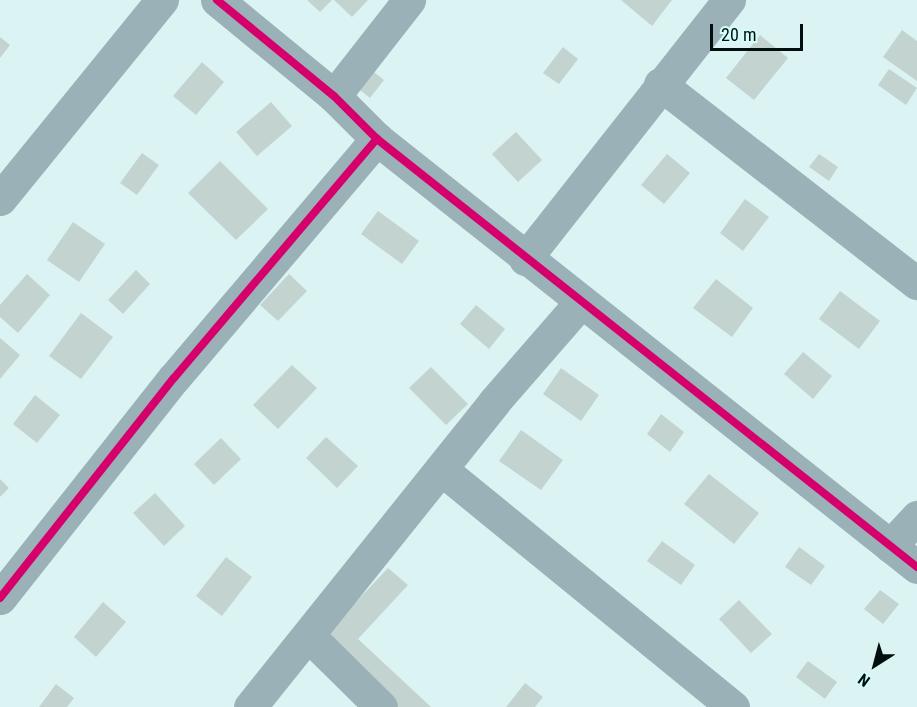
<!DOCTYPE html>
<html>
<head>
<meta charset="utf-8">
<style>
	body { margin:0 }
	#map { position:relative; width:917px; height:707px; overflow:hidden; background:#dbf3f2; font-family:"Roboto Condensed",sans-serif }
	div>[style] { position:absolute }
	.building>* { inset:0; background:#c3d4d0 }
	.street>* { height:33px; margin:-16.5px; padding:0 16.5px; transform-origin:16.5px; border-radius:16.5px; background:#9ab2b7 }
	.cycleway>* { height:8px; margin:-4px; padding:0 4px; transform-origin:4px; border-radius:4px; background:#d6006c }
	span { translate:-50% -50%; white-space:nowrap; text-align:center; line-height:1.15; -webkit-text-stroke:6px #d1fdfa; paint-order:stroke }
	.north { position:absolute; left:845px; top:635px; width:60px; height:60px; -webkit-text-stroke:4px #d1fdfa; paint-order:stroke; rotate:216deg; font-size:16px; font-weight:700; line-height:24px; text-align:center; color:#020f0e }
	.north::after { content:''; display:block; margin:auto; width:21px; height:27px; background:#020f0e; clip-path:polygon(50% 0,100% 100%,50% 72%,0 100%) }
	.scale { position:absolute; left:710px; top:24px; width:93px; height:27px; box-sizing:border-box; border:3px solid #020f0e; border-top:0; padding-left:8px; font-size:18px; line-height:21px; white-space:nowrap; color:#020f0e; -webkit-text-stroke:4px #d1fdfa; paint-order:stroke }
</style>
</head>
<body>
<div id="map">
	<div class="building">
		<div style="clip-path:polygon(307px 0,332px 0,320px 12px)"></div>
		<div style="clip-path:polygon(334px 0,368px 0,352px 17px)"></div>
		<div style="clip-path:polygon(621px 0,672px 0,652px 26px)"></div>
		<div style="clip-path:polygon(902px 30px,917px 41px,917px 81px,883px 57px)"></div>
		<div style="clip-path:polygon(760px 35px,788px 58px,754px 100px,726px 78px)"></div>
		<div style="clip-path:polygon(0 37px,10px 45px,0 58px)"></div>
		<div style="clip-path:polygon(563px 47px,578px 59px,559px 84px,543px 73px)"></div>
		<div style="clip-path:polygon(202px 62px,224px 82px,196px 115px,173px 96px)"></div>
		<div style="clip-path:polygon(370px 69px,384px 80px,370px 98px,356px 87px)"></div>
		<div style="clip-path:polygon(889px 69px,917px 88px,906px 105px,878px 85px)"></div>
		<div style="clip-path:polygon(271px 102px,292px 126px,257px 156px,236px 132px)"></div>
		<div style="clip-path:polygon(516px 132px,542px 160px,518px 182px,492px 154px)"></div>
		<div style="clip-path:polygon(142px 153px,159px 165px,137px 195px,120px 183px)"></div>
		<div style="clip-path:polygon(667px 154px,690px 173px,664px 204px,641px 185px)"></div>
		<div style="clip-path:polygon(819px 154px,838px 167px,829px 181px,809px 167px)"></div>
		<div style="clip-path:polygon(220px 161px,268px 209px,236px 240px,188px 193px)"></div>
		<div style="clip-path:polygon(745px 199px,769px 217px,743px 251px,720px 233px)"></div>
		<div style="clip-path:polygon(378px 211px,419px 241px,402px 264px,361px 234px)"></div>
		<div style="clip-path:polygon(73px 222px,105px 244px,79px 282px,47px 260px)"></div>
		<div style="clip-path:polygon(136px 270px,150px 284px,123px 314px,108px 300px)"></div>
		<div style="clip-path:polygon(27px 274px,50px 295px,18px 333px,0 317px,0 305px)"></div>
		<div style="clip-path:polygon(289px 274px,307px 291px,278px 321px,260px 305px)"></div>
		<div style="clip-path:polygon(716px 279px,753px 308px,732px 337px,693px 308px)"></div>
		<div style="clip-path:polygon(840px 291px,880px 321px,859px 349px,819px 319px)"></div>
		<div style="clip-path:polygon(476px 305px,505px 329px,489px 349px,460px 324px)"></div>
		<div style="clip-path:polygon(81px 313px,113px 337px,81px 379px,49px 356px)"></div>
		<div style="clip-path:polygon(0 338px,20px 355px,0 379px)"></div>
		<div style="clip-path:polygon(803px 352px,832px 376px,813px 399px,784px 374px)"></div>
		<div style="clip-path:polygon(292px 365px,317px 388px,278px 429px,253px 405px)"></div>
		<div style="clip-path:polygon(431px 367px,468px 404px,446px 425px,409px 388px)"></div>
		<div style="clip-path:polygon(561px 368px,599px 395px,581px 421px,543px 394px)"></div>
		<div style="clip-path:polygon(35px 395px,60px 415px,37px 443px,13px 424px)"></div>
		<div style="clip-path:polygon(661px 414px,684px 432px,670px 452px,647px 434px)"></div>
		<div style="clip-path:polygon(521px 430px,563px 460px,541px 490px,499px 461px)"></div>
		<div style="clip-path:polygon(326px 437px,358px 466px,337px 488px,306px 458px)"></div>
		<div style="clip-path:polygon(221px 438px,241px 459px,214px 485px,194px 464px)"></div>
		<div style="clip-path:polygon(709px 474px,759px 513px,734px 544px,684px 504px)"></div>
		<div style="clip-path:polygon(0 479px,9px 488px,0 497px)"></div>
		<div style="clip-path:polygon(155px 493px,185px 526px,164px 546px,133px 513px)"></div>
		<div style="clip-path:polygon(662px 541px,695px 565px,681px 585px,647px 561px)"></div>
		<div style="clip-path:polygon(799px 547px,825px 566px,811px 585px,785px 567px)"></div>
		<div style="clip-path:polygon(226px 557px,252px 577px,222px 616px,196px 596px)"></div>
		<div style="clip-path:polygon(388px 568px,408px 585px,358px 639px,431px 707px,394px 707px,321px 639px)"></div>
		<div style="clip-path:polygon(880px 590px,899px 604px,883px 624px,864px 609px)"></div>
		<div style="clip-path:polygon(739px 600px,772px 634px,751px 653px,719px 619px)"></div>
		<div style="clip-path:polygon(103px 602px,126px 622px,96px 657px,74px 637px)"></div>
		<div style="clip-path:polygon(808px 661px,837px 682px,825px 699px,796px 677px)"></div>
		<div style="clip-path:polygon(525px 683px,543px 697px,535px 707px,506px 707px)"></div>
		<div style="clip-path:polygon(56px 684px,74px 698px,67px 707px,39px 707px)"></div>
	</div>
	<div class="street">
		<div style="left:217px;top:0;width:151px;rotate:39.4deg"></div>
		<div style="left:334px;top:96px;width:61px;rotate:45deg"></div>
		<div style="left:377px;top:139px;width:689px;rotate:38.4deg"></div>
		<div style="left:660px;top:84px;width:325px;rotate:37.8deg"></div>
		<div style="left:334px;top:96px;width:122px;rotate:-52deg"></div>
		<div style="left:0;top:199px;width:257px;rotate:-50.9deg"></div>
		<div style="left:525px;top:259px;width:330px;rotate:-51.8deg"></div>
		<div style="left:441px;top:469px;width:377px;rotate:39.2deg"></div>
		<div style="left:890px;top:546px;width:40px;rotate:-47deg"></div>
		<div style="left:0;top:598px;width:280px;rotate:-51.7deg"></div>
		<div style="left:174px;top:378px;width:314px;rotate:-49.7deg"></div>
		<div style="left:309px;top:636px;width:101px;rotate:44.6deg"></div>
		<div style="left:250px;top:707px;width:391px;rotate:-51.3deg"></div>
		<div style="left:494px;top:402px;width:133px;rotate:-49deg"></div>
	</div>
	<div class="cycleway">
		<div style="left:217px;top:0;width:151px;rotate:39.4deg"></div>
		<div style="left:334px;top:96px;width:61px;rotate:45deg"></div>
		<div style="left:377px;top:139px;width:689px;rotate:38.4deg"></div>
		<div style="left:0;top:598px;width:280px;rotate:-51.7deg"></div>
		<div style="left:174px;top:378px;width:314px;rotate:-49.7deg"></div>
	</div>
	<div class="north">N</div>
	<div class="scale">20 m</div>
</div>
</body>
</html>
